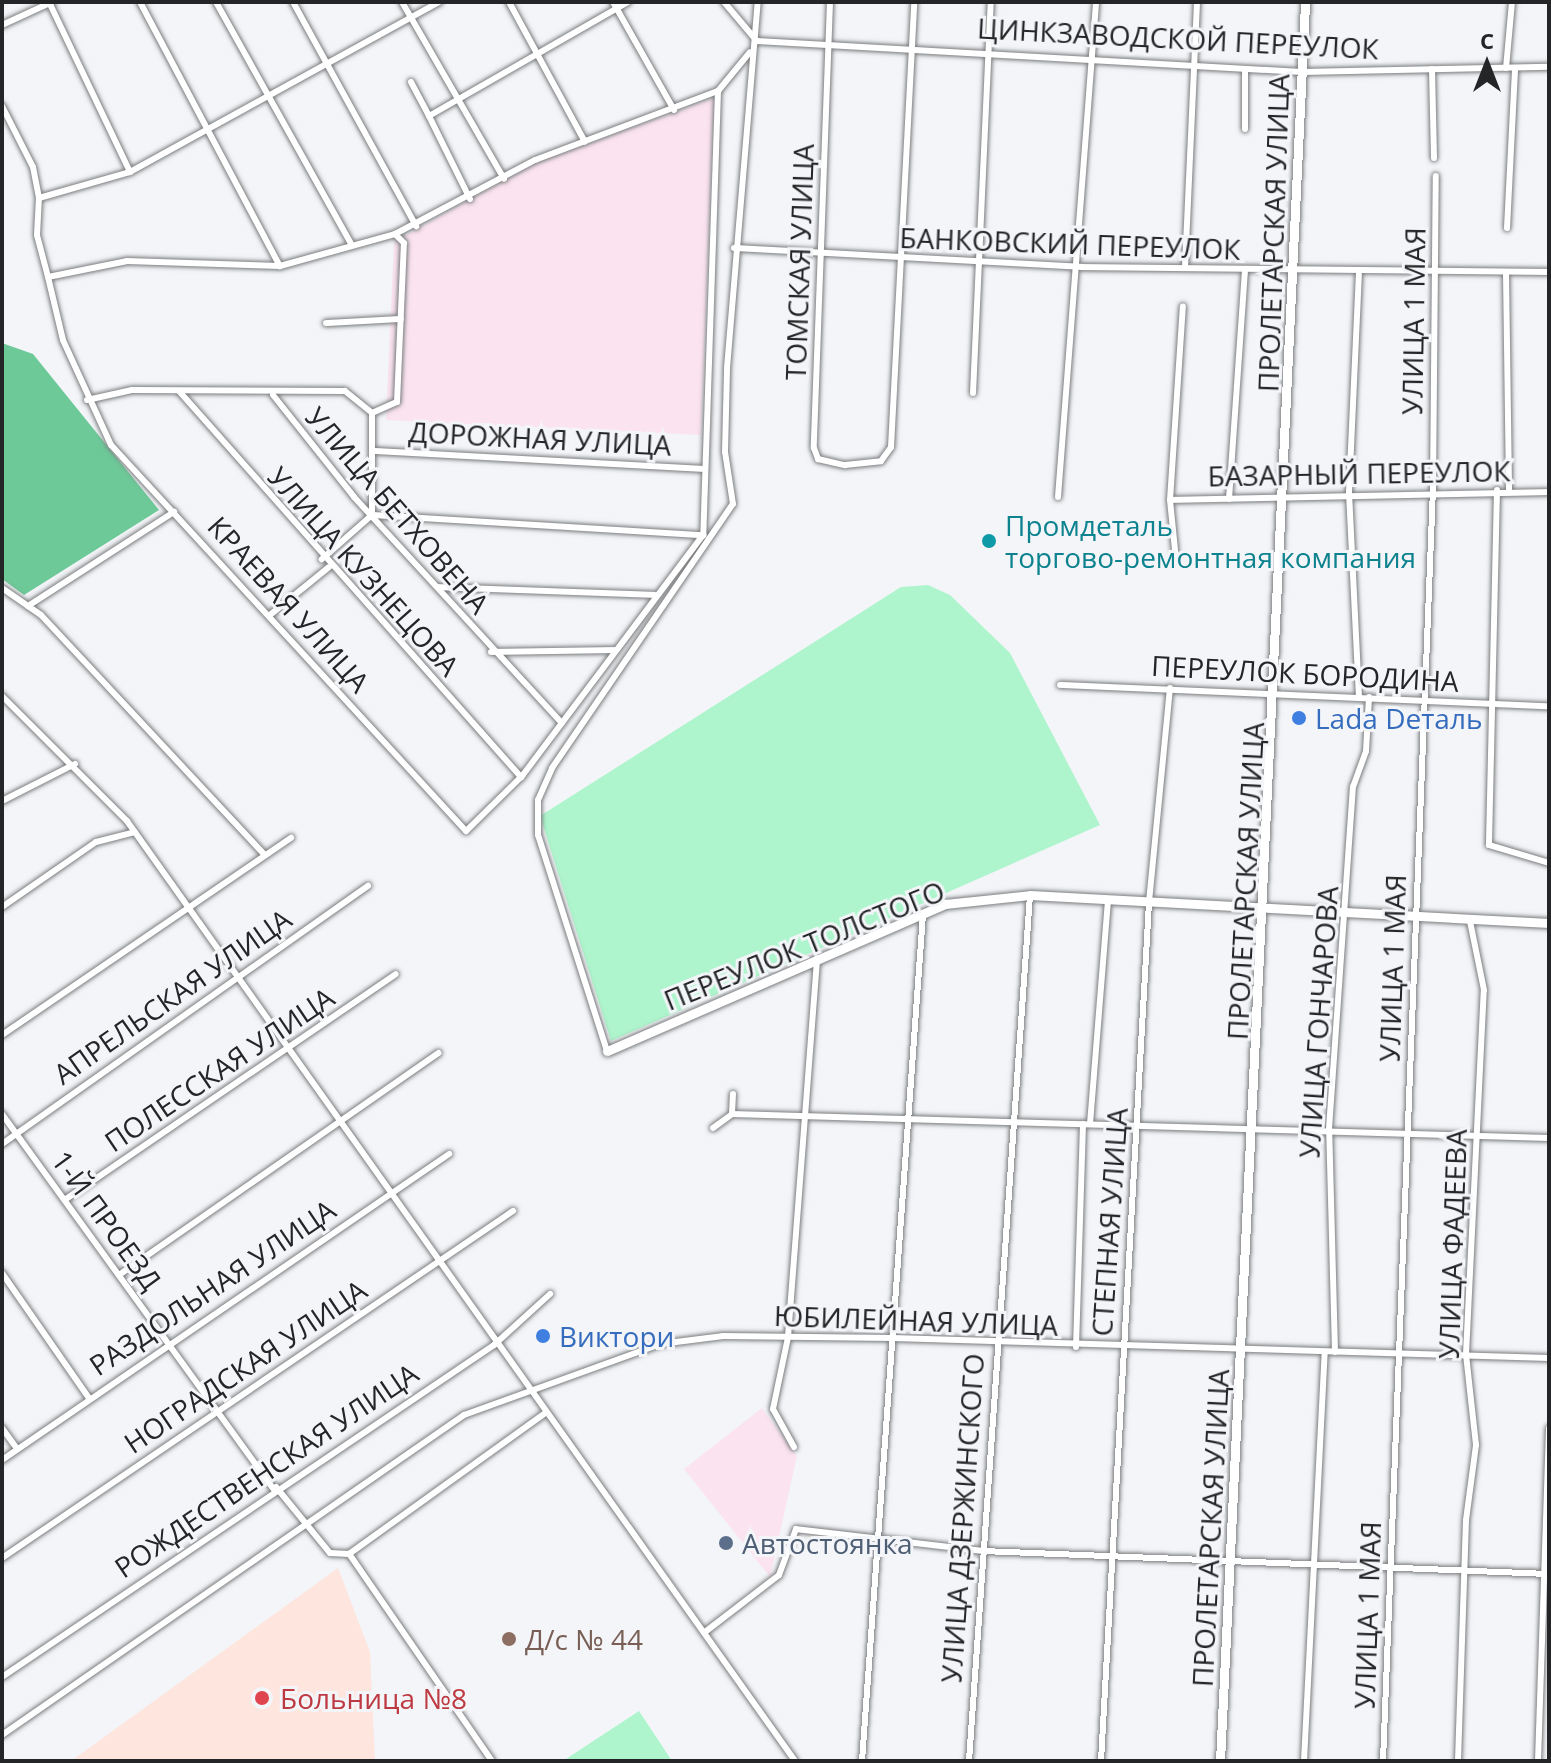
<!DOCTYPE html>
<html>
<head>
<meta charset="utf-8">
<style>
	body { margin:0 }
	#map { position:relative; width:1551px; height:1763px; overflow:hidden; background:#f3f5f8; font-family:"Open Sans",sans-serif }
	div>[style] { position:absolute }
	.industrial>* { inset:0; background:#fbe4f0 }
	.medical>* { inset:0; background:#fee5de }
	.green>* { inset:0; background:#aef5cd }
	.forest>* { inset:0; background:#6ec999 }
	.roads { filter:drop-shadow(0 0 2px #7b7d7f) drop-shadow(0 0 2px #7b7d7f) }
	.street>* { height:6px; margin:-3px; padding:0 3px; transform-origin:3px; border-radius:3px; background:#fff }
	.secondary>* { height:9px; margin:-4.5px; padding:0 4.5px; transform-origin:4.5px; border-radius:4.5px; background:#fff }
	.dots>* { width:22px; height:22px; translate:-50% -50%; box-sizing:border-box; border:4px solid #f3f5f8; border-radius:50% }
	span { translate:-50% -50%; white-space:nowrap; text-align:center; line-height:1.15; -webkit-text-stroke:6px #f3f5f8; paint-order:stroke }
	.street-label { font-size:28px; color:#242526 }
	.culture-label { font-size:28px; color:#0d838f }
	.left { translate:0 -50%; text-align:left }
	.shop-label { font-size:28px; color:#366cbe }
	.service-label { font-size:28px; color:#4e5e75 }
	.education-label { font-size:28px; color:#785e54 }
	.health-label { font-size:28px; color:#be3a42 }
	.frame { position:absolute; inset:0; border:4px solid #242526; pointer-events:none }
	.north { position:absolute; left:1447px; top:24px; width:80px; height:80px; -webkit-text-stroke:6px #f3f5f8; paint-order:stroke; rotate:0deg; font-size:22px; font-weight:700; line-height:32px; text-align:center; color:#242526 }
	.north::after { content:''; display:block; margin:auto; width:28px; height:36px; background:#242526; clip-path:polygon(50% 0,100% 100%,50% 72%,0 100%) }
</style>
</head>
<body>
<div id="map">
	<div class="industrial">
		<div style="clip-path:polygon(714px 98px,701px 435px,386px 420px,394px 242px,535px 163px)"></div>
		<div style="clip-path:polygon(762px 1408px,797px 1456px,770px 1577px,684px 1469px)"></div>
	</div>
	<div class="medical">
		<div style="clip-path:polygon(338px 1568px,370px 1652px,375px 1761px,71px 1761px)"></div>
	</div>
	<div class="green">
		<div style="clip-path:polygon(928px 585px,950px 595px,1010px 653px,1100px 825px,611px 1041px,540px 816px,901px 587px)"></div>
		<div style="clip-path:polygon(639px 1711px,672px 1761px,563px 1761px)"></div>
	</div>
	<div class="forest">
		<div style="clip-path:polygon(2px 343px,33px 354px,159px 510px,24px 595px,2px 579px)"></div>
	</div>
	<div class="roads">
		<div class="street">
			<div style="left:49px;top:2px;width:188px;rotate:64.5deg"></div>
			<div style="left:140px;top:2px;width:299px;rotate:62.1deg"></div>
			<div style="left:216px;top:2px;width:278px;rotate:60.8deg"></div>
			<div style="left:293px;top:2px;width:256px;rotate:61.2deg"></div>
			<div style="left:402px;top:2px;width:204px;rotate:60deg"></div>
			<div style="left:509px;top:2px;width:159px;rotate:61.5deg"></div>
			<div style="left:613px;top:2px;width:124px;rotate:60.5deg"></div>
			<div style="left:724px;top:2px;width:51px;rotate:49.8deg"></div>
			<div style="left:757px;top:41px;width:546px;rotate:3.26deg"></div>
			<div style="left:1302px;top:72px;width:247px;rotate:-1.2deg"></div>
			<div style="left:830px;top:2px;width:446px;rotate:92.1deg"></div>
			<div style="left:814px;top:448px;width:12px;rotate:70deg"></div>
			<div style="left:818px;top:459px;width:28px;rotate:13deg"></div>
			<div style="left:845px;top:465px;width:36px;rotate:-6deg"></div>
			<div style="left:881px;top:461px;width:17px;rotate:-54deg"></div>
			<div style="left:891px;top:447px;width:446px;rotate:-87deg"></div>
			<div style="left:2px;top:25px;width:55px;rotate:-24.7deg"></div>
			<div style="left:1506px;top:68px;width:66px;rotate:-84.8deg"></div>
			<div style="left:1432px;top:69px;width:89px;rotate:88.7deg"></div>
			<div style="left:411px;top:82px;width:38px;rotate:62deg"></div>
			<div style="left:718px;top:91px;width:444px;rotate:91.9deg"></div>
			<div style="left:703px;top:535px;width:303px;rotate:126.9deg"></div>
			<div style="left:521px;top:777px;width:77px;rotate:135.5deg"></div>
			<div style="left:466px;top:831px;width:524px;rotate:-132.6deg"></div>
			<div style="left:111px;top:445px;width:115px;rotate:-114.6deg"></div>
			<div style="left:63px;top:340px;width:65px;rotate:-103.4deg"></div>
			<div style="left:48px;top:277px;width:81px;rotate:-11.4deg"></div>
			<div style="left:127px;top:261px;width:153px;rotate:1.9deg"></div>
			<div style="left:280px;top:266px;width:119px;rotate:-15.5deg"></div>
			<div style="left:395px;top:234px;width:158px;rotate:-27.9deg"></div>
			<div style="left:535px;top:160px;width:196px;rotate:-20.7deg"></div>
			<div style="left:718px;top:91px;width:50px;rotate:-50.6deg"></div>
			<div style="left:2px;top:106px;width:68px;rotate:63.1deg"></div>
			<div style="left:33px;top:167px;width:32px;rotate:79deg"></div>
			<div style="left:1245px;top:129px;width:60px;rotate:-90deg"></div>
			<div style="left:470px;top:199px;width:93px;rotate:-116.3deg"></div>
			<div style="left:429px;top:116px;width:229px;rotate:-29.8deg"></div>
			<div style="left:1507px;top:228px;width:160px;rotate:-87.1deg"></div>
			<div style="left:734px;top:248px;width:348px;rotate:3.1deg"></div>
			<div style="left:1081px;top:267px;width:468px;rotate:0.6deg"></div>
			<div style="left:1185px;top:267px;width:265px;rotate:-87.4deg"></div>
			<div style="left:1506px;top:273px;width:217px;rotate:89.2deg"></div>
			<div style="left:48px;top:277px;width:43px;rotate:-104.7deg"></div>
			<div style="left:37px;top:235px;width:37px;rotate:-87deg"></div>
			<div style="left:39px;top:198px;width:95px;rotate:-15.9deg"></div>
			<div style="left:130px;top:172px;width:353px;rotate:-28.8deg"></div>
			<div style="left:326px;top:323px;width:75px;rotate:-3.1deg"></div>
			<div style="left:179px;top:391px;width:516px;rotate:48.46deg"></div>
			<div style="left:973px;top:393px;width:391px;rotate:-87.4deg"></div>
			<div style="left:273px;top:395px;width:130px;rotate:51.5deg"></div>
			<div style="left:354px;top:497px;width:307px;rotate:47.4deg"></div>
			<div style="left:87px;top:400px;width:46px;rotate:-12.5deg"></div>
			<div style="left:132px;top:390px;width:213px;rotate:0.3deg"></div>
			<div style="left:345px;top:391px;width:35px;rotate:39deg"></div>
			<div style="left:372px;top:413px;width:102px;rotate:90deg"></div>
			<div style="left:372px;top:515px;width:67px;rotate:138.7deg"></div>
			<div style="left:372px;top:413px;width:27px;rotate:-24deg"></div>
			<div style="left:397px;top:402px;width:159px;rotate:-87.5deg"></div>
			<div style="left:404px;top:243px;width:13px;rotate:-135deg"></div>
			<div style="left:374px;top:451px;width:328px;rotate:3.1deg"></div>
			<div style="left:1497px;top:490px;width:355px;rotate:91.3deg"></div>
			<div style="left:1489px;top:845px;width:63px;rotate:16.7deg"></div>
			<div style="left:1058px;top:497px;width:496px;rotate:-85.6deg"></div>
			<div style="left:1229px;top:499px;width:230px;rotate:-86deg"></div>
			<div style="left:1170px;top:500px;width:379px;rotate:-1.2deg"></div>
			<div style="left:372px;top:515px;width:332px;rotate:3.5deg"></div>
			<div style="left:1176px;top:560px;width:60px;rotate:-95.7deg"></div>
			<div style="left:1170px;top:500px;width:194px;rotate:-86.2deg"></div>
			<div style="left:438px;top:587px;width:217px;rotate:2.1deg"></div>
			<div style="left:2px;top:588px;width:47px;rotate:34.7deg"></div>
			<div style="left:41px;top:615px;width:328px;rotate:47deg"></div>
			<div style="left:28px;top:606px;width:174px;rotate:-32.8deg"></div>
			<div style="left:270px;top:615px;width:76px;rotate:-39.1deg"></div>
			<div style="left:491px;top:652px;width:123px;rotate:-0.9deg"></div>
			<div style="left:1060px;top:685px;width:489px;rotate:2.5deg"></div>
			<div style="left:2px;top:696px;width:177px;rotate:45deg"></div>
			<div style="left:127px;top:821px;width:1153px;rotate:54.6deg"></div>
			<div style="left:1359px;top:697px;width:205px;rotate:-92.8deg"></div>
			<div style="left:1349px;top:492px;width:218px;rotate:-87.4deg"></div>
			<div style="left:2px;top:801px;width:82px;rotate:-26.9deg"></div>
			<div style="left:2px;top:907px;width:114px;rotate:-34.7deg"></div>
			<div style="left:96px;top:842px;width:40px;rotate:-14.4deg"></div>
			<div style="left:2px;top:1035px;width:350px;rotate:-34.3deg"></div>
			<div style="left:607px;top:1051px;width:227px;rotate:-107.7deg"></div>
			<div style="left:538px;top:835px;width:35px;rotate:-90deg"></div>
			<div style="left:538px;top:800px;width:35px;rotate:-66deg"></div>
			<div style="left:552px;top:768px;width:320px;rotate:-55.6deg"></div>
			<div style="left:733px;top:504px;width:53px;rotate:-98.7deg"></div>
			<div style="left:725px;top:452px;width:84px;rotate:-88.6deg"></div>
			<div style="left:727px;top:368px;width:367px;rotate:-85.2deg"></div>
			<div style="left:733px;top:1094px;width:20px;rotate:93deg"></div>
			<div style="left:732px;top:1114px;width:817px;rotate:1.68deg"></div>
			<div style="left:2px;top:1114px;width:463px;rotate:54.1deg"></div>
			<div style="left:1090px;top:1124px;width:225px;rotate:-85.4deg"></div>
			<div style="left:713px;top:1128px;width:24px;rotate:-36deg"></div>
			<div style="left:2px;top:1144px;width:448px;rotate:-35.2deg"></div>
			<div style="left:66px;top:1199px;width:399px;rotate:-34.3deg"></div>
			<div style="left:2px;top:1273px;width:152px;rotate:55.2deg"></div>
			<div style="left:119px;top:1275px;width:389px;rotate:-34.8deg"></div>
			<div style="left:1076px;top:1347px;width:223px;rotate:-88.2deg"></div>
			<div style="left:1335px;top:1352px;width:223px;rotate:-91.5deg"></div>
			<div style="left:1329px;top:1129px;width:343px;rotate:-86deg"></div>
			<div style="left:1353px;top:787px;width:38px;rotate:-70deg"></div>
			<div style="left:1366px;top:751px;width:54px;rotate:-86.8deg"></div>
			<div style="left:2px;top:1428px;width:26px;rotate:54deg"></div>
			<div style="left:794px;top:1447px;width:43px;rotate:-118.9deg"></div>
			<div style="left:773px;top:1409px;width:74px;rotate:-78.2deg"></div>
			<div style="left:788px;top:1337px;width:380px;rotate:-85.6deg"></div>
			<div style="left:2px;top:1460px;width:542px;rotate:-34.39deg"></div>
			<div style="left:276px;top:1487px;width:85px;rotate:50.7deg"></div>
			<div style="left:330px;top:1553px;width:19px;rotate:3deg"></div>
			<div style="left:2px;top:1558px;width:618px;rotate:-34.18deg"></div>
			<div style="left:705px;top:1632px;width:93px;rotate:-37.6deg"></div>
			<div style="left:779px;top:1575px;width:49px;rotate:-69.7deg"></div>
			<div style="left:796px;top:1529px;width:188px;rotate:6.7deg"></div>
			<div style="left:983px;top:1551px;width:566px;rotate:2.33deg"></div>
			<div style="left:2px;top:1677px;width:594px;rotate:-34.01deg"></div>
			<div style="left:494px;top:1345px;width:76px;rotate:-42.3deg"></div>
			<div style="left:2px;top:1735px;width:562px;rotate:-34.71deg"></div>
			<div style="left:464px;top:1415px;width:208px;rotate:-19.9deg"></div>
			<div style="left:660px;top:1344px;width:64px;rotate:-7.2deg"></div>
			<div style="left:723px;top:1336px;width:170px;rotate:0.7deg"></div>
			<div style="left:893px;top:1338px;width:656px;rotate:1.75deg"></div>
			<div style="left:492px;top:1761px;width:252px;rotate:-124.6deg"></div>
			<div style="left:349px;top:1554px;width:240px;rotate:-35.7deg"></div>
			<div style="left:862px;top:1761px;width:849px;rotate:-85.88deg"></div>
			<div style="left:969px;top:1761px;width:868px;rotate:-85.97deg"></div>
			<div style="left:1101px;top:1761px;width:860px;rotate:-86.8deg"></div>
			<div style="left:1149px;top:902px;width:215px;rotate:-84.4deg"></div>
			<div style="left:1304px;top:1761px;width:409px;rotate:-87.1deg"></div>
			<div style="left:1383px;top:1761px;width:1273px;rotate:-87.75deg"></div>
			<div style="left:1433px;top:489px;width:313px;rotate:-89.5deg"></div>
			<div style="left:1458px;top:1761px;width:241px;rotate:-88.1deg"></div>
			<div style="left:1466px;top:1520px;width:76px;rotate:-82.4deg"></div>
			<div style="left:1476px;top:1445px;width:92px;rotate:-96.3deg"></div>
			<div style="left:1466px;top:1354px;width:364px;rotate:-87.2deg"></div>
			<div style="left:1484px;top:990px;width:70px;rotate:-101.5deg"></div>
			<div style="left:1538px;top:1761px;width:333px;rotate:-88.1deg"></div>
		</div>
		<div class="secondary">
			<div style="left:607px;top:1051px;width:369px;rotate:-23.5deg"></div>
			<div style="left:945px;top:904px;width:85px;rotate:-6deg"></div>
			<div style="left:1030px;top:895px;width:520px;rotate:3.09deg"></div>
			<div style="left:1220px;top:1761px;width:1761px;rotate:-87.23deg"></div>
		</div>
	</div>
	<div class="dots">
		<div style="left:989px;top:541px;background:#0f9aa8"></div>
		<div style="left:1299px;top:718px;background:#3f7fe0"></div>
		<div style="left:543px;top:1336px;background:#3f7fe0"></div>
		<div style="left:726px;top:1543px;background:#5c6f8a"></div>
		<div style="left:509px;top:1639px;background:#8d6e63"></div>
		<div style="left:262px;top:1698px;background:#e0444e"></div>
	</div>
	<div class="street-label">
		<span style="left:1178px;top:38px;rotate:3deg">ЦИНКЗАВОДСКОЙ ПЕРЕУЛОК</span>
		<span style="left:1273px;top:233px;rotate:-88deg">ПРОЛЕТАРСКАЯ УЛИЦА</span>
		<span style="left:1070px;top:243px;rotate:2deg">БАНКОВСКИЙ ПЕРЕУЛОК</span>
		<span style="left:799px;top:262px;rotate:-88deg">ТОМСКАЯ УЛИЦА</span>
		<span style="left:1413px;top:321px;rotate:-89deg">УЛИЦА 1 МАЯ</span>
		<span style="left:540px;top:438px;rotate:3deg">ДОРОЖНАЯ УЛИЦА</span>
		<span style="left:1359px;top:473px;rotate:-1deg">БАЗАРНЫЙ ПЕРЕУЛОК</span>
		<span style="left:398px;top:510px;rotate:49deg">УЛИЦА БЕТХОВЕНА</span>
		<span style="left:364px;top:571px;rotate:48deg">УЛИЦА КУЗНЕЦОВА</span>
		<span style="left:289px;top:604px;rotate:48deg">КРАЕВАЯ УЛИЦА</span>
		<span style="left:1305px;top:673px;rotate:3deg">ПЕРЕУЛОК БОРОДИНА</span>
		<span style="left:1245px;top:881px;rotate:-87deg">ПРОЛЕТАРСКАЯ УЛИЦА</span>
		<span style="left:804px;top:945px;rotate:-22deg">ПЕРЕУЛОК ТОЛСТОГО</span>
		<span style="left:1392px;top:968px;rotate:-88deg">УЛИЦА 1 МАЯ</span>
		<span style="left:172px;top:996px;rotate:-35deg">АПРЕЛЬСКАЯ УЛИЦА</span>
		<span style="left:1318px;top:1022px;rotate:-86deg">УЛИЦА ГОНЧАРОВА</span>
		<span style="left:219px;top:1069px;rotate:-34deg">ПОЛЕССКАЯ УЛИЦА</span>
		<span style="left:107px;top:1220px;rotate:54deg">1-Й ПРОЕЗД</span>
		<span style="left:1109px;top:1222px;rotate:-86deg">СТЕПНАЯ УЛИЦА</span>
		<span style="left:1452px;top:1244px;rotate:-88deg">УЛИЦА ФАДЕЕВА</span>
		<span style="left:212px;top:1287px;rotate:-34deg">РАЗДОЛЬНАЯ УЛИЦА</span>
		<span style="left:916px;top:1320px;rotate:2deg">ЮБИЛЕЙНАЯ УЛИЦА</span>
		<span style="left:245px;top:1366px;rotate:-34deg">НОГРАДСКАЯ УЛИЦА</span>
		<span style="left:266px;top:1470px;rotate:-34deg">РОЖДЕСТВЕНСКАЯ УЛИЦА</span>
		<span style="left:962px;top:1518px;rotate:-86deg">УЛИЦА ДЗЕРЖИНСКОГО</span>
		<span style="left:1210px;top:1528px;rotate:-87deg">ПРОЛЕТАРСКАЯ УЛИЦА</span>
		<span style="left:1367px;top:1615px;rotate:-88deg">УЛИЦА 1 МАЯ</span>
	</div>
	<div class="culture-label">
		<span class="left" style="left:1005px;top:541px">Промдеталь<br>торгово-ремонтная компания</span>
	</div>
	<div class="shop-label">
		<span class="left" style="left:1315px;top:718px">Lada Dеталь</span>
		<span class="left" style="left:559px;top:1336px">Виктори</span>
	</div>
	<div class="service-label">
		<span class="left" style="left:742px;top:1543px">Автостоянка</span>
	</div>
	<div class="education-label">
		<span class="left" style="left:525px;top:1639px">Д/с № 44</span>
	</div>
	<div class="health-label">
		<span class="left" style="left:280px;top:1698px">Больница №8</span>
	</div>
	<div class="frame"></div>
	<div class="north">С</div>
</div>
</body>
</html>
